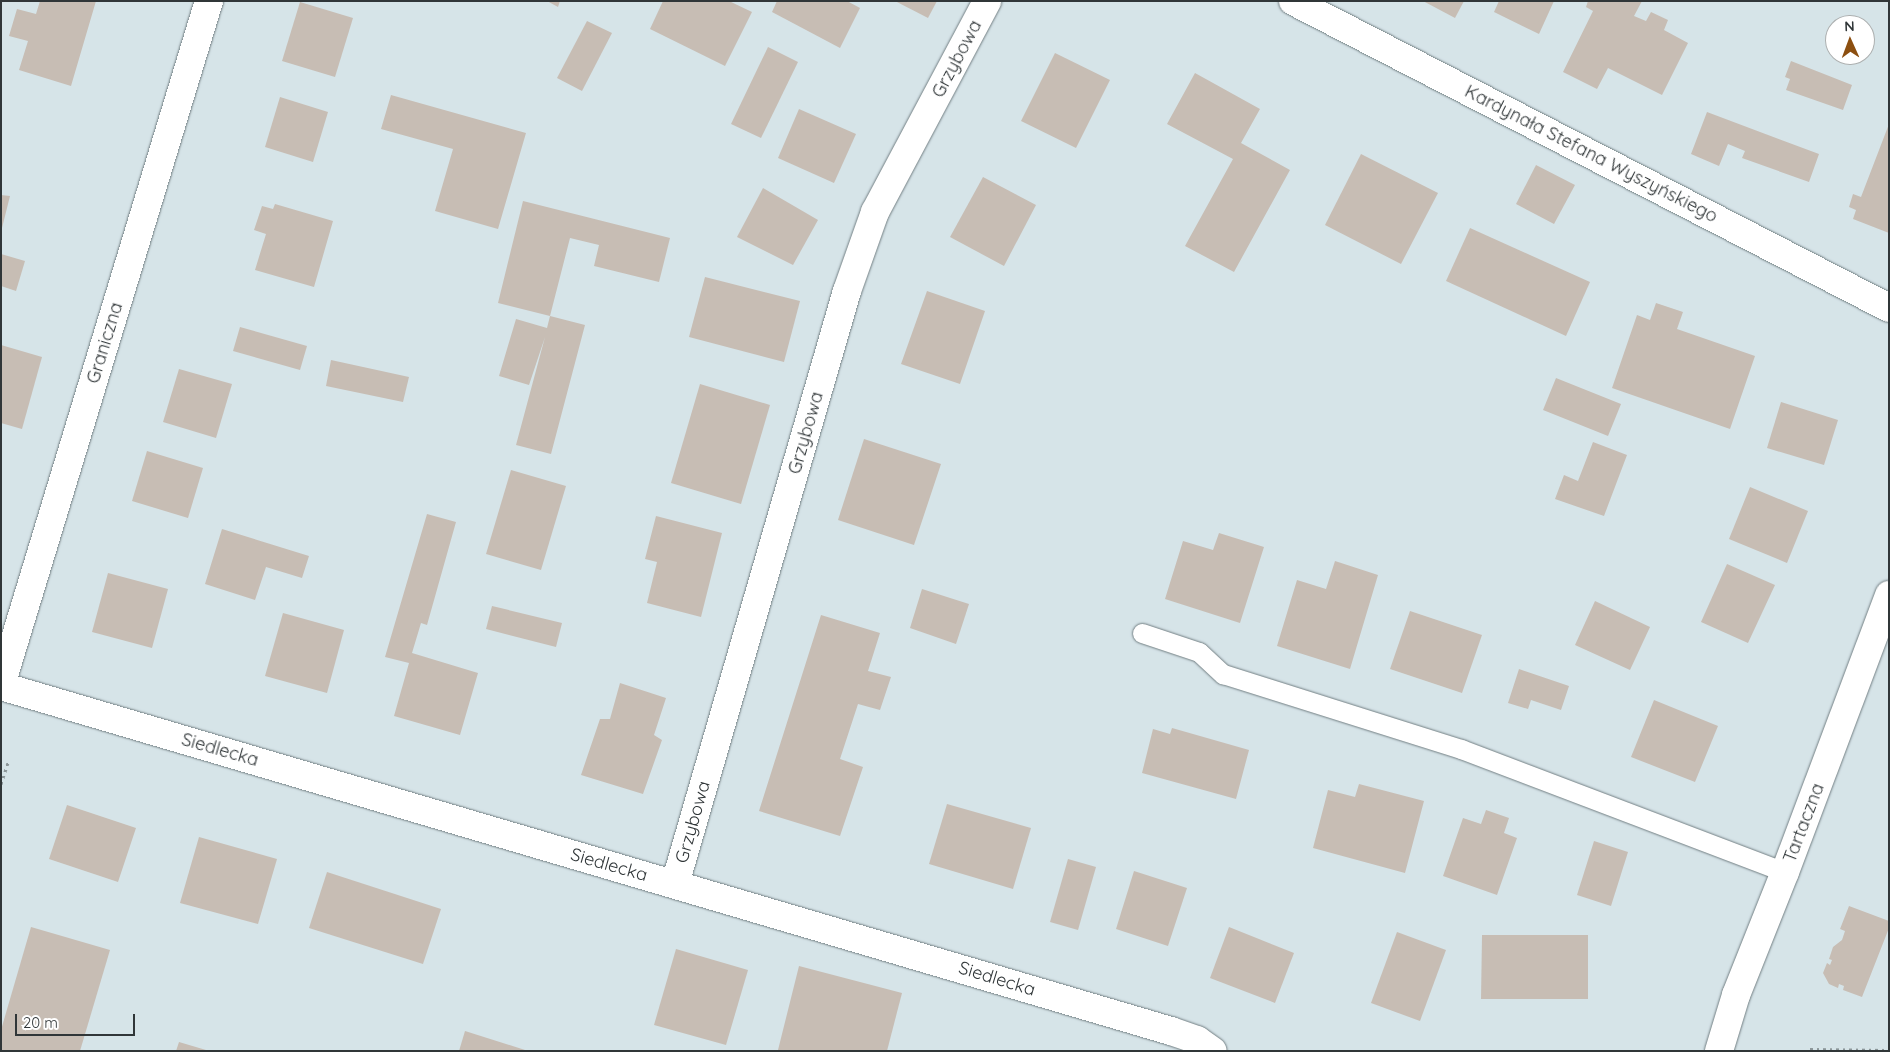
<!DOCTYPE html>
<html>
<head>
<meta charset="utf-8">
<style>
	body { margin:0 }
	#map { position:relative; width:1890px; height:1052px; overflow:hidden; background:#d6e4e8; font-family:Quicksand,sans-serif }
	div>[style] { position:absolute }
	.building>* { inset:0; background:#c7bdb4 }
	.path>* { height:3px; margin-top:-1.5px; transform-origin:0; background:repeating-linear-gradient(90deg,#8c9699 0 2.5px,transparent 0 6.5px) }
	.roads { filter:drop-shadow(0 0 1px #727f83) drop-shadow(0 0 1px #727f83) }
	.service>* { height:19px; margin:-9.5px; padding:0 9.5px; transform-origin:9.5px; border-radius:9.5px; background:#fff }
	.minor>* { height:28px; margin:-14px; padding:0 14px; transform-origin:14px; border-radius:14px; background:#fff }
	span { translate:-50% -50%; white-space:nowrap; text-align:center; line-height:1.15; -webkit-text-stroke:4px #fff; paint-order:stroke }
	.street-label { font-size:18px; color:#303638 }
	.frame { position:absolute; inset:0; border:2px solid #303638; pointer-events:none }
	.north { position:absolute; left:1825px; top:15px; width:50px; height:50px; box-sizing:border-box; background:#fff; border:1px solid #acafaf; border-radius:50%; rotate:358deg; font-size:14px; font-weight:700; line-height:20px; text-align:center; color:#303638 }
	.north::after { content:''; display:block; margin:auto; width:18px; height:22px; background:#8c4f10; clip-path:polygon(50% 0,100% 100%,50% 72%,0 100%) }
	.scale { position:absolute; left:15px; top:1014px; width:120px; height:22px; box-sizing:border-box; border:2px solid #303638; border-top:0; padding-left:6px; font-size:15px; line-height:18px; white-space:nowrap; color:#303638; -webkit-text-stroke:4px #fff; paint-order:stroke }
</style>
</head>
<body>
<div id="map">
	<div class="building">
		<div style="clip-path:polygon(40px 1px,96px 1px,71px 86px,19px 70px,28px 41px,9px 36px,17px 9px,36px 14px)"></div>
		<div style="clip-path:polygon(547px 1px,560px 1px,558px 7px)"></div>
		<div style="clip-path:polygon(663px 1px,729px 1px,752px 12px,725px 66px,650px 29px)"></div>
		<div style="clip-path:polygon(777px 1px,847px 1px,860px 8px,840px 48px,772px 12px)"></div>
		<div style="clip-path:polygon(895px 1px,937px 1px,928px 18px)"></div>
		<div style="clip-path:polygon(1423px 1px,1464px 1px,1455px 18px)"></div>
		<div style="clip-path:polygon(1499px 1px,1554px 1px,1539px 34px,1494px 12px)"></div>
		<div style="clip-path:polygon(1588px 1px,1642px 1px,1634px 16px,1646px 21px,1651px 12px,1668px 20px,1664px 30px,1688px 43px,1662px 95px,1608px 68px,1597px 89px,1563px 72px,1593px 11px,1586px 7px)"></div>
		<div style="clip-path:polygon(300px 2px,353px 18px,335px 77px,282px 61px)"></div>
		<div style="clip-path:polygon(587px 21px,612px 33px,582px 91px,557px 78px)"></div>
		<div style="clip-path:polygon(768px 47px,798px 62px,761px 138px,731px 124px)"></div>
		<div style="clip-path:polygon(1055px 53px,1110px 80px,1076px 148px,1021px 121px)"></div>
		<div style="clip-path:polygon(1791px 61px,1852px 85px,1843px 110px,1786px 90px,1790px 79px,1785px 77px)"></div>
		<div style="clip-path:polygon(1195px 73px,1260px 109px,1241px 143px,1290px 170px,1234px 272px,1185px 246px,1233px 159px,1167px 124px)"></div>
		<div style="clip-path:polygon(391px 95px,526px 133px,498px 229px,435px 211px,453px 149px,381px 129px)"></div>
		<div style="clip-path:polygon(280px 97px,328px 112px,313px 162px,265px 147px)"></div>
		<div style="clip-path:polygon(799px 109px,856px 134px,834px 183px,778px 158px)"></div>
		<div style="clip-path:polygon(1707px 112px,1819px 154px,1809px 182px,1742px 158px,1745px 151px,1728px 144px,1719px 166px,1691px 154px)"></div>
		<div style="clip-path:polygon(1889px 124px,1889px 233px,1853px 219px,1856px 210px,1849px 207px,1853px 194px,1861px 197px)"></div>
		<div style="clip-path:polygon(1361px 154px,1438px 193px,1401px 264px,1325px 225px)"></div>
		<div style="clip-path:polygon(1536px 165px,1575px 185px,1554px 224px,1516px 204px)"></div>
		<div style="clip-path:polygon(983px 177px,1036px 205px,1004px 266px,950px 237px)"></div>
		<div style="clip-path:polygon(763px 188px,818px 220px,793px 265px,737px 237px)"></div>
		<div style="clip-path:polygon(1px 195px,10px 196px,2px 228px,1px 228px)"></div>
		<div style="clip-path:polygon(523px 201px,670px 238px,659px 282px,594px 266px,599px 245px,570px 238px,550px 316px,498px 303px)"></div>
		<div style="clip-path:polygon(275px 204px,333px 221px,314px 287px,255px 270px,266px 234px,254px 230px,262px 206px,273px 209px)"></div>
		<div style="clip-path:polygon(1470px 228px,1590px 282px,1566px 336px,1446px 281px)"></div>
		<div style="clip-path:polygon(1px 254px,25px 261px,16px 291px,1px 286px)"></div>
		<div style="clip-path:polygon(705px 277px,800px 301px,784px 362px,689px 337px)"></div>
		<div style="clip-path:polygon(927px 291px,985px 311px,960px 384px,901px 364px)"></div>
		<div style="clip-path:polygon(1656px 303px,1683px 312px,1677px 329px,1755px 356px,1730px 429px,1612px 388px,1637px 315px,1650px 320px)"></div>
		<div style="clip-path:polygon(550px 316px,585px 325px,551px 454px,516px 445px,545px 337px,529px 385px,499px 376px,516px 319px,547px 328px)"></div>
		<div style="clip-path:polygon(240px 327px,307px 346px,300px 370px,233px 351px)"></div>
		<div style="clip-path:polygon(1px 345px,42px 357px,22px 429px,1px 423px)"></div>
		<div style="clip-path:polygon(331px 360px,409px 377px,403px 402px,326px 386px)"></div>
		<div style="clip-path:polygon(179px 369px,232px 384px,216px 438px,163px 422px)"></div>
		<div style="clip-path:polygon(1556px 378px,1621px 404px,1608px 436px,1543px 410px)"></div>
		<div style="clip-path:polygon(700px 384px,770px 405px,741px 504px,671px 483px)"></div>
		<div style="clip-path:polygon(1781px 402px,1838px 420px,1824px 465px,1767px 448px)"></div>
		<div style="clip-path:polygon(864px 439px,941px 464px,914px 545px,838px 520px)"></div>
		<div style="clip-path:polygon(1593px 442px,1627px 455px,1604px 516px,1555px 499px,1564px 475px,1578px 481px)"></div>
		<div style="clip-path:polygon(147px 451px,203px 468px,188px 518px,132px 501px)"></div>
		<div style="clip-path:polygon(511px 470px,566px 486px,541px 570px,486px 554px)"></div>
		<div style="clip-path:polygon(1750px 487px,1808px 511px,1787px 563px,1729px 539px)"></div>
		<div style="clip-path:polygon(427px 514px,456px 522px,427px 625px,421px 623px,412px 653px,478px 673px,460px 735px,394px 716px,409px 663px,385px 657px)"></div>
		<div style="clip-path:polygon(656px 516px,722px 533px,701px 617px,647px 603px,657px 562px,645px 559px)"></div>
		<div style="clip-path:polygon(222px 529px,309px 556px,302px 578px,266px 567px,255px 600px,205px 584px)"></div>
		<div style="clip-path:polygon(1219px 533px,1264px 547px,1240px 623px,1165px 599px,1183px 541px,1213px 550px)"></div>
		<div style="clip-path:polygon(1335px 561px,1378px 575px,1350px 669px,1277px 646px,1297px 580px,1326px 589px)"></div>
		<div style="clip-path:polygon(1727px 564px,1775px 585px,1748px 643px,1701px 622px)"></div>
		<div style="clip-path:polygon(108px 573px,168px 589px,152px 648px,92px 632px)"></div>
		<div style="clip-path:polygon(922px 589px,969px 604px,956px 644px,910px 628px)"></div>
		<div style="clip-path:polygon(1595px 601px,1650px 627px,1630px 670px,1575px 645px)"></div>
		<div style="clip-path:polygon(492px 606px,562px 623px,556px 647px,486px 629px)"></div>
		<div style="clip-path:polygon(1410px 611px,1482px 635px,1462px 693px,1390px 669px)"></div>
		<div style="clip-path:polygon(283px 613px,344px 630px,327px 693px,265px 676px)"></div>
		<div style="clip-path:polygon(821px 615px,880px 633px,868px 671px,891px 677px,880px 710px,858px 704px,840px 759px,863px 767px,840px 836px,759px 811px)"></div>
		<div style="clip-path:polygon(1519px 669px,1569px 686px,1561px 710px,1531px 700px,1528px 709px,1508px 703px)"></div>
		<div style="clip-path:polygon(620px 683px,666px 698px,654px 735px,662px 740px,643px 794px,581px 775px,600px 719px,610px 719px)"></div>
		<div style="clip-path:polygon(1654px 700px,1718px 726px,1695px 782px,1631px 757px)"></div>
		<div style="clip-path:polygon(1172px 728px,1249px 750px,1236px 799px,1142px 773px,1153px 729px,1170px 734px)"></div>
		<div style="clip-path:polygon(1359px 784px,1424px 801px,1405px 873px,1313px 848px,1328px 790px,1355px 797px)"></div>
		<div style="clip-path:polygon(947px 804px,1031px 828px,1013px 889px,929px 864px)"></div>
		<div style="clip-path:polygon(67px 805px,136px 828px,118px 882px,49px 859px)"></div>
		<div style="clip-path:polygon(1486px 810px,1509px 818px,1504px 833px,1517px 838px,1497px 895px,1443px 876px,1463px 818px,1481px 824px)"></div>
		<div style="clip-path:polygon(199px 837px,277px 859px,258px 924px,180px 903px)"></div>
		<div style="clip-path:polygon(1594px 841px,1628px 852px,1611px 906px,1577px 895px)"></div>
		<div style="clip-path:polygon(1068px 859px,1096px 867px,1078px 930px,1050px 922px)"></div>
		<div style="clip-path:polygon(1134px 871px,1187px 888px,1168px 946px,1116px 929px)"></div>
		<div style="clip-path:polygon(327px 872px,441px 909px,423px 964px,309px 928px)"></div>
		<div style="clip-path:polygon(1849px 906px,1889px 921px,1889px 928px,1862px 997px,1843px 990px,1844px 986px,1839px 984px,1838px 988px,1829px 984px,1823px 973px,1827px 963px,1830px 965px,1832px 960px,1829px 959px,1833px 947px,1842px 940px,1845px 931px,1840px 929px)"></div>
		<div style="clip-path:polygon(31px 927px,110px 950px,80px 1051px,1px 1051px,1px 1030px)"></div>
		<div style="clip-path:polygon(1229px 927px,1294px 953px,1275px 1003px,1210px 978px)"></div>
		<div style="clip-path:polygon(1397px 932px,1446px 950px,1420px 1021px,1371px 1003px)"></div>
		<div style="clip-path:polygon(1482px 935px,1588px 935px,1588px 999px,1481px 999px)"></div>
		<div style="clip-path:polygon(676px 949px,748px 970px,726px 1045px,654px 1025px)"></div>
		<div style="clip-path:polygon(799px 966px,902px 993px,887px 1051px,778px 1050px)"></div>
		<div style="clip-path:polygon(465px 1031px,525px 1050px,525px 1051px,459px 1051px)"></div>
		<div style="clip-path:polygon(179px 1042px,206px 1050px,206px 1051px,176px 1051px)"></div>
	</div>
	<div class="path">
		<div style="left:1px;top:784px;width:25px;rotate:-72deg"></div>
		<div style="left:1810px;top:1049px;width:79px;rotate:0.7deg"></div>
	</div>
	<div class="roads">
		<div class="service">
			<div style="left:1142px;top:633px;width:60px;rotate:18.4deg"></div>
			<div style="left:1199px;top:652px;width:33px;rotate:43deg"></div>
			<div style="left:1223px;top:674px;width:250px;rotate:17.5deg"></div>
			<div style="left:1461px;top:749px;width:347px;rotate:20.8deg"></div>
		</div>
		<div class="minor">
			<div style="left:1293px;top:1px;width:670px;rotate:27.25deg"></div>
			<div style="left:1px;top:685px;width:715px;rotate:-73.09deg"></div>
			<div style="left:1px;top:686px;width:1220px;rotate:16.43deg"></div>
			<div style="left:1171px;top:1031px;width:28px;rotate:19deg"></div>
			<div style="left:1197px;top:1040px;width:19px;rotate:35deg"></div>
			<div style="left:675px;top:884px;width:617px;rotate:-73.83deg"></div>
			<div style="left:847px;top:291px;width:84px;rotate:-70.5deg"></div>
			<div style="left:875px;top:212px;width:239px;rotate:-62deg"></div>
			<div style="left:1719px;top:1051px;width:59px;rotate:-73.1deg"></div>
			<div style="left:1736px;top:995px;width:132px;rotate:-68.3deg"></div>
			<div style="left:1785px;top:872px;width:296px;rotate:-69.4deg"></div>
		</div>
	</div>
	<div class="street-label">
		<span style="left:957px;top:59px;rotate:-62deg">Grzybowa</span>
		<span style="left:1591px;top:154px;rotate:27deg">Kardynała Stefana Wyszyńskiego</span>
		<span style="left:105px;top:343px;rotate:-73deg">Graniczna</span>
		<span style="left:806px;top:433px;rotate:-74deg">Grzybowa</span>
		<span style="left:220px;top:750px;rotate:16deg">Siedlecka</span>
		<span style="left:693px;top:822px;rotate:-74deg">Grzybowa</span>
		<span style="left:1804px;top:823px;rotate:-69deg">Tartaczna</span>
		<span style="left:609px;top:865px;rotate:16deg">Siedlecka</span>
		<span style="left:997px;top:979px;rotate:17deg">Siedlecka</span>
	</div>
	<div class="frame"></div>
	<div class="north">N</div>
	<div class="scale">20 m</div>
</div>
</body>
</html>
